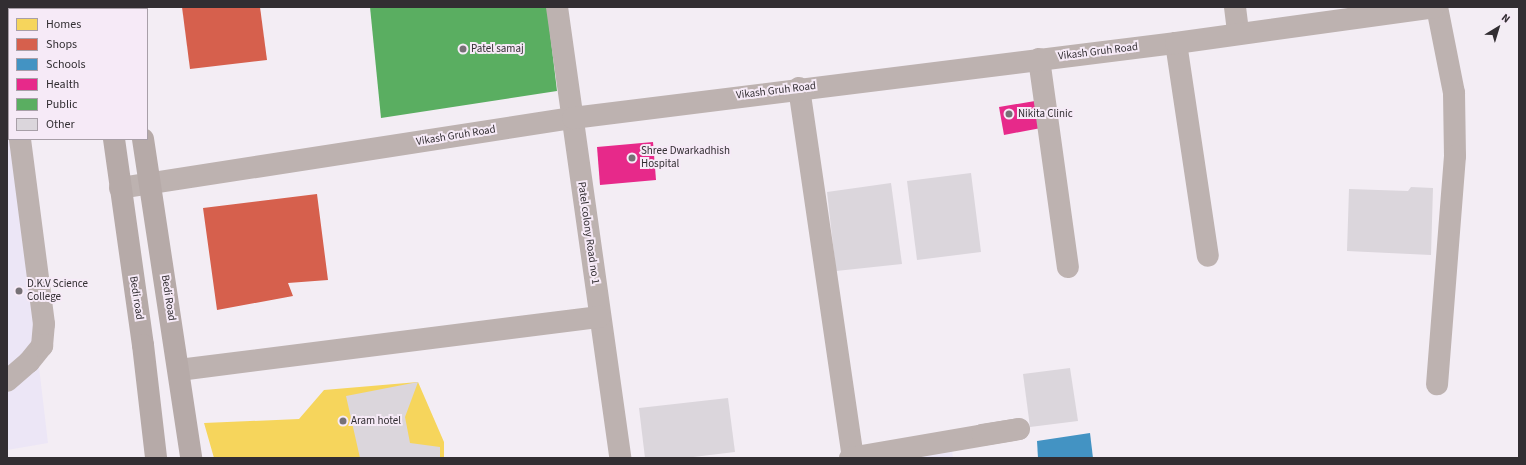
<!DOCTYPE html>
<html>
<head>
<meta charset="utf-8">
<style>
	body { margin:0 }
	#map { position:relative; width:1526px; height:465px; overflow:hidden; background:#f3edf4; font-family:"Source Sans 3",sans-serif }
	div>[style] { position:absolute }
	.education>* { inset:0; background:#ece6f6 }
	.homes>* { inset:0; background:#f6d55c }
	.shops>* { inset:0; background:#d6604d }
	.schools>* { inset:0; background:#4393c3 }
	.health>* { inset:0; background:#e7298a }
	.public>* { inset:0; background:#5aae61 }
	.building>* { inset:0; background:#dbd6dc }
	.minor>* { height:22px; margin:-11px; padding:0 11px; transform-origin:11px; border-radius:11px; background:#bdb2b0 }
	.major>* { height:22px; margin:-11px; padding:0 11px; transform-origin:11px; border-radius:11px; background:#b6aaa8 }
	.dots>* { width:11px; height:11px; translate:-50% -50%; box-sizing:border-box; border:2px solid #f6eaf7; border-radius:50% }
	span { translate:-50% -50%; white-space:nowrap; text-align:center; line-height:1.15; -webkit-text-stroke:4px #f6eaf7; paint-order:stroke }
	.poi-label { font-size:11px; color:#322e32 }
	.left { translate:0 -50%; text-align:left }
	.street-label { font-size:11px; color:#322e32 }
	.frame { position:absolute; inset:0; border:8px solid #322e32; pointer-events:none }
	.legend { position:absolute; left:8px; top:8px; width:140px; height:132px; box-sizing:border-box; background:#f6eaf7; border:1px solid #a89fa8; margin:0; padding:5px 7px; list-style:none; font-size:12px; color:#322e32 }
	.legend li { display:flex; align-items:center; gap:8px; height:20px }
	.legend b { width:20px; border:1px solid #a89fa8 }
	.north { position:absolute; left:1478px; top:8px; width:40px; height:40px; -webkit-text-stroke:3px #f6eaf7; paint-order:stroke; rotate:38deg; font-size:11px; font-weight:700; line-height:16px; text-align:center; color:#322e32 }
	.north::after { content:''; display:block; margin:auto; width:14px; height:18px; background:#322e32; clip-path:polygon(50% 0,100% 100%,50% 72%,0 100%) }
</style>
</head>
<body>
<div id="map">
	<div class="education">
		<div style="clip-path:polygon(7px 94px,9px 139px,12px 139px,48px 443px,7px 450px)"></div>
		<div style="clip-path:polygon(952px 450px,953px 458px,881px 458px)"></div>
	</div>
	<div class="homes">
		<div style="clip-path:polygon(418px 382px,444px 442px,444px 458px,214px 458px,204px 423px,299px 419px,324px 390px)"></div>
	</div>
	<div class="shops">
		<div style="clip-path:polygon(182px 7px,260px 7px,267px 60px,190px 69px)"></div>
		<div style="clip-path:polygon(317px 194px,328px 280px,288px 283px,293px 296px,217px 310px,203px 208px)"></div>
	</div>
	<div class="schools">
		<div style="clip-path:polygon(1090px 433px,1093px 458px,1038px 458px,1037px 441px)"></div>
	</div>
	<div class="health">
		<div style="clip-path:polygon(1035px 101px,1041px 128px,1004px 135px,999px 107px)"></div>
		<div style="clip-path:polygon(653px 142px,656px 180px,600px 185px,597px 147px)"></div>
	</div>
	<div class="public">
		<div style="clip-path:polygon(370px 7px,547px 7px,557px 91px,381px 118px)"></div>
	</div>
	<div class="building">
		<div style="clip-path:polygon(971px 173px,981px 252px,917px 260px,907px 181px)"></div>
		<div style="clip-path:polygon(891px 183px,902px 264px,836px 271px,827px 192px)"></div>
		<div style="clip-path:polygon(1411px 187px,1433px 188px,1431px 255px,1347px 251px,1349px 189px,1408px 191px)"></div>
		<div style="clip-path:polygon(1070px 368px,1078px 421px,1030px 427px,1023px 374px)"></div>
		<div style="clip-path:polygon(418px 382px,405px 417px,410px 443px,440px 447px,440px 458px,360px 458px,346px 396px)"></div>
		<div style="clip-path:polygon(728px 398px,735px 452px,685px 458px,645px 458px,639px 408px)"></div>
	</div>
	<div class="minor">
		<div style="left:557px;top:7px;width:455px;rotate:82deg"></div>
		<div style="left:1235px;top:7px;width:26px;rotate:83deg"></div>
		<div style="left:1437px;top:7px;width:88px;rotate:78.8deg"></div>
		<div style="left:1454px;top:93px;width:63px;rotate:89.1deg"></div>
		<div style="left:1455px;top:156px;width:229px;rotate:94.5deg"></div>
		<div style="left:7px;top:32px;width:16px;rotate:83deg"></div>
		<div style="left:1176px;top:43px;width:215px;rotate:81.5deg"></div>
		<div style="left:1039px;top:59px;width:210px;rotate:82.1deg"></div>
		<div style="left:799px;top:88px;width:373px;rotate:81.7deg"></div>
		<div style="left:120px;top:188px;width:458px;rotate:-8.8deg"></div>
		<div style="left:573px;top:118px;width:608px;rotate:-7.09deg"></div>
		<div style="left:1176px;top:43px;width:260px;rotate:-7.9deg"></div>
		<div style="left:179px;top:370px;width:424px;rotate:-7.2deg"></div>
		<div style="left:7px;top:381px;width:29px;rotate:-41deg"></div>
		<div style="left:29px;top:362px;width:21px;rotate:-51deg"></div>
		<div style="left:42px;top:346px;width:22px;rotate:-85deg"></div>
		<div style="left:44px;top:324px;width:187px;rotate:-97.4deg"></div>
		<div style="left:850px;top:458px;width:171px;rotate:-9.7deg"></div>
		<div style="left:1019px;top:429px;width:37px;rotate:171deg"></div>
	</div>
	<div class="major">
		<div style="left:96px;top:7px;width:2px;rotate:90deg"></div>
		<div style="left:123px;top:7px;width:2px;rotate:90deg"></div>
		<div style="left:114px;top:139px;width:208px;rotate:82deg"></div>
		<div style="left:143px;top:345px;width:114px;rotate:83.4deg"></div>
		<div style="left:143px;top:139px;width:323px;rotate:81.4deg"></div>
	</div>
	<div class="dots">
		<div style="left:463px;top:49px;background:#767176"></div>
		<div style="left:1009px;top:114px;background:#767176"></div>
		<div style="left:632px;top:158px;background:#767176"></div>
		<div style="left:19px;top:291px;background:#767176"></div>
		<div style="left:343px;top:421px;background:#767176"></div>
	</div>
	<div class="poi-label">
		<span class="left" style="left:471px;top:49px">Patel samaj</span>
		<span class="left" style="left:1018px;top:114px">Nikita Clinic</span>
		<span class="left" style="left:641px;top:158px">Shree Dwarkadhish<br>Hospital</span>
		<span class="left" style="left:27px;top:291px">D.K.V Science<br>College</span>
		<span class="left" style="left:351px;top:421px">Aram hotel</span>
	</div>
	<div class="street-label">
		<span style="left:1098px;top:52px;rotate:-7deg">Vikash Gruh Road</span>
		<span style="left:776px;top:91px;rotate:-7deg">Vikash Gruh Road</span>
		<span style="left:456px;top:136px;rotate:-9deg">Vikash Gruh Road</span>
		<span style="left:588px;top:233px;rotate:82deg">Patel colony Road no 1</span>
		<span style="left:136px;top:298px;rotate:81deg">Bedi road</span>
		<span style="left:168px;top:298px;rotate:81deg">Bedi Road</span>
	</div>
	<div class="frame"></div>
	<ul class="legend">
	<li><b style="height:11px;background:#f6d55c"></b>Homes</li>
	<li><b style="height:11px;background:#d6604d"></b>Shops</li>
	<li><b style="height:11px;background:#4393c3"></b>Schools</li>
	<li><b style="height:11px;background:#e7298a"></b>Health</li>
	<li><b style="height:11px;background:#5aae61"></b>Public</li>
	<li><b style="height:11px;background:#dbd6dc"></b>Other</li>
	</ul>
	<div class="north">N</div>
</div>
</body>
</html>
